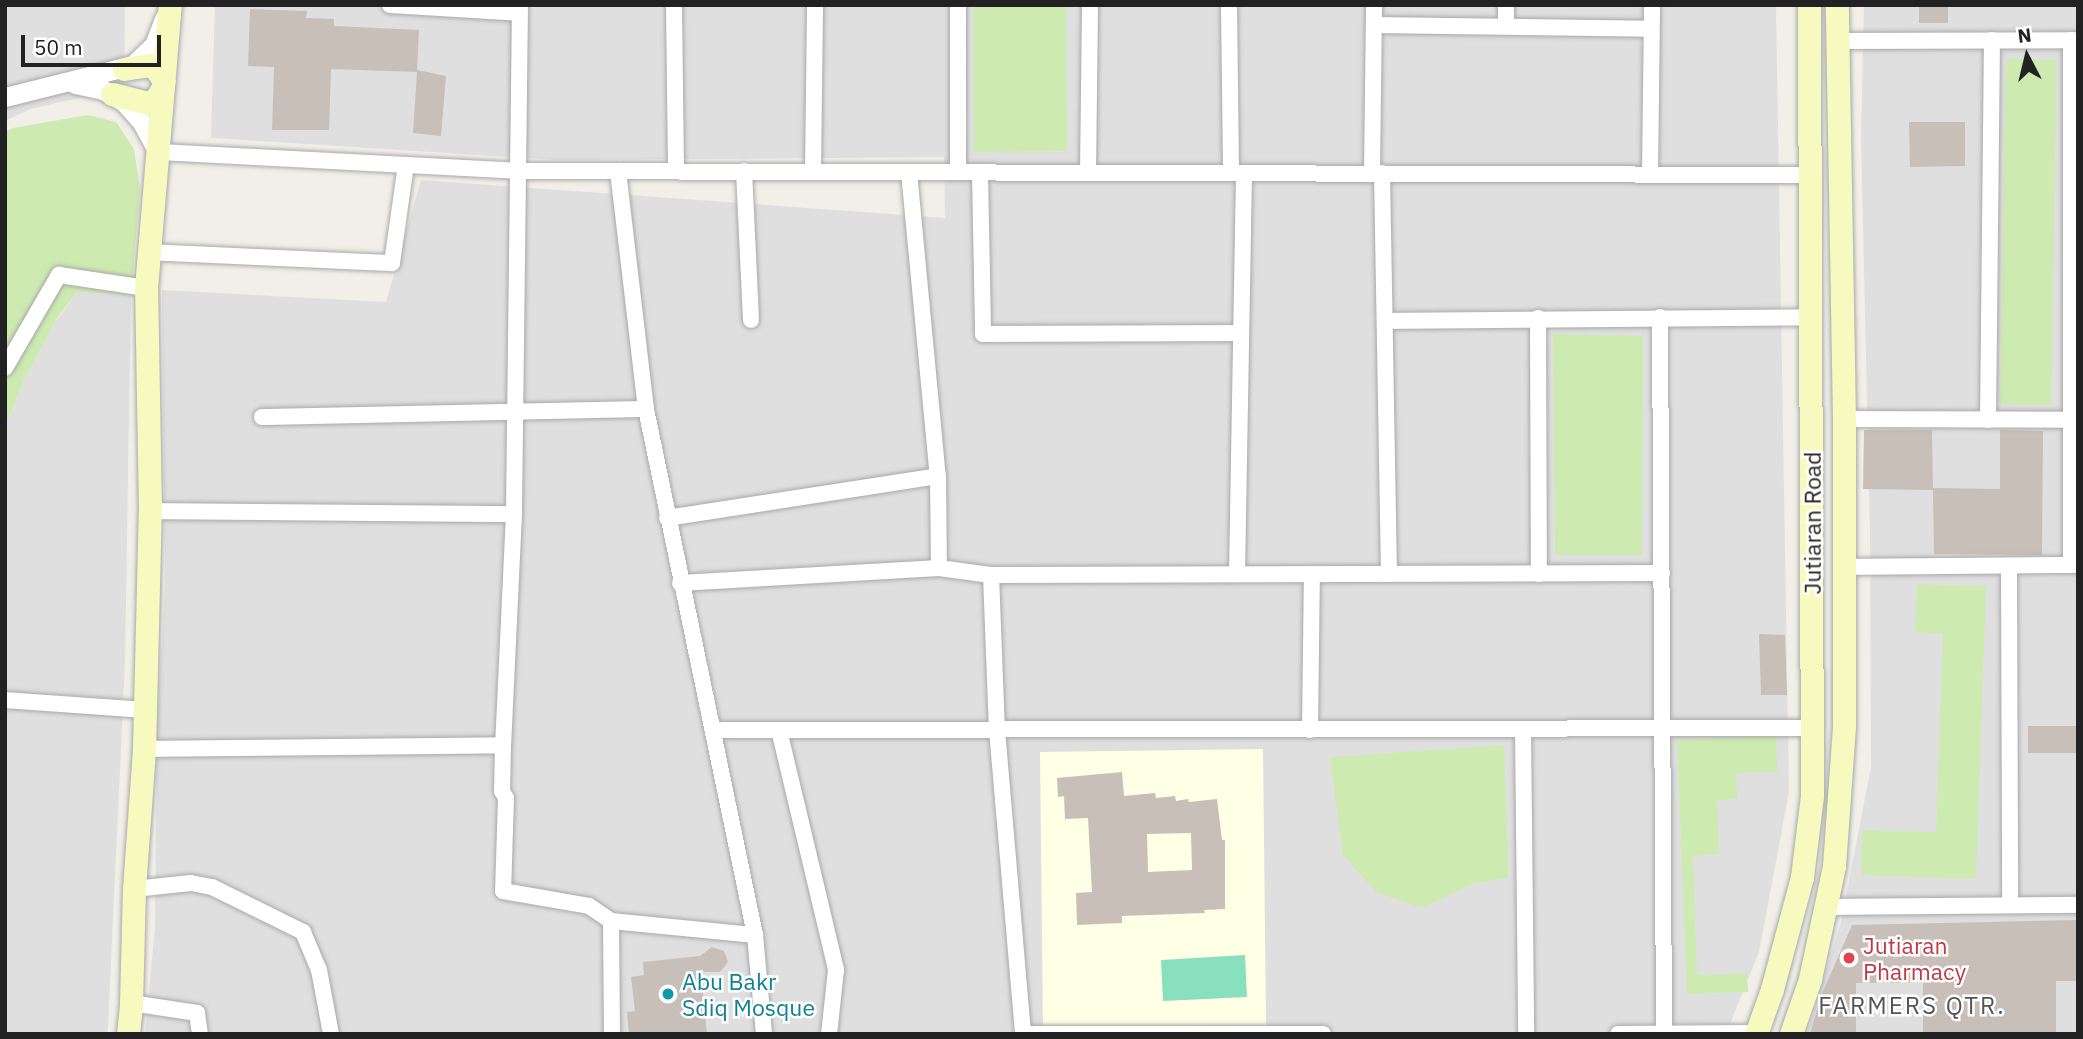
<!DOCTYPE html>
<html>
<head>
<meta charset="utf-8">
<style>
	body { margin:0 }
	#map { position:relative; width:2083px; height:1039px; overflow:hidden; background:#f2efe9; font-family:"IBM Plex Sans",sans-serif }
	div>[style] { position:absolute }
	.residential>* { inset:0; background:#e0dfdf }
	.education>* { inset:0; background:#ffffe5 }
	.grass>* { inset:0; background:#cdebb0 }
	.pitch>* { inset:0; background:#88e0be }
	.building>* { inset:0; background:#c7bfb8 }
	.roads { filter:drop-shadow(0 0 2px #a9a9a9) drop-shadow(0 0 2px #a9a9a9) }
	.minor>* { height:16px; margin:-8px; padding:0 8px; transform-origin:8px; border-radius:8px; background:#fff }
	.tertiary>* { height:19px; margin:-9.5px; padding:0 9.5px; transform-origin:9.5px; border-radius:9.5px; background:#fff }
	.secondary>* { height:23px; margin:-11.5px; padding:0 11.5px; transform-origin:11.5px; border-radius:11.5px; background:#f7fabf }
	.dots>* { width:19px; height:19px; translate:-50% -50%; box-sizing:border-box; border:4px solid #fff; border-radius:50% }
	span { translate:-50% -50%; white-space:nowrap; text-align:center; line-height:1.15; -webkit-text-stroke:5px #fff; paint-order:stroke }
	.street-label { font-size:23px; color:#222 }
	.health-label { font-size:23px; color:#be3a42 }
	.left { translate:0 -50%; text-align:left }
	.culture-label { font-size:23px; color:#0d838f }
	.neighbourhood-label { font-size:24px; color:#555; letter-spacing:2px }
	.frame { position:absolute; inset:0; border:7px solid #222; pointer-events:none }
	.north { position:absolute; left:1992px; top:21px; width:70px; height:70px; -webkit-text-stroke:5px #fff; paint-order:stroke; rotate:353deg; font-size:19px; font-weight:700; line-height:28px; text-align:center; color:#222 }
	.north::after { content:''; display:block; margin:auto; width:24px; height:32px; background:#222; clip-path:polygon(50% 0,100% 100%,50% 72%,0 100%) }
	.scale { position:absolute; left:21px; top:35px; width:140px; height:32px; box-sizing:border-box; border:4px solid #222; border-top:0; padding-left:9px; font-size:21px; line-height:24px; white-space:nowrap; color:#222; -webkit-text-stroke:5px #fff; paint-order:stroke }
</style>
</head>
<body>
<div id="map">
	<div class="residential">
		<div style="clip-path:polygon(5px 5px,125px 5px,124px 88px,30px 109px,5px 121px)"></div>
		<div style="clip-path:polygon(215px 5px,1776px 5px,1789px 792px,1759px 952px,1730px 1024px,1676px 1024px,1674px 1034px,145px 1034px,155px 927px,157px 726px,165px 589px,162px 290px,386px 302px,421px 180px,945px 218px,944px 157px,558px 160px,211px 138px)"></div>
		<div style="clip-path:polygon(1864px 5px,2078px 5px,2078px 1034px,1807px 1034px,1841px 922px,1871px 767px,1870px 532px,1861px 139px)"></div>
		<div style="clip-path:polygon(77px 292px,131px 295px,125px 661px,108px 1027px,107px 1034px,5px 1034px,5px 428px,25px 378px,54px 324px)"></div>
	</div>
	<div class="education">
		<div style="clip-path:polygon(1263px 749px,1266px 1025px,1043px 1026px,1040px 752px)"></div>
	</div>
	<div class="grass">
		<div style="clip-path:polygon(973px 5px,1066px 5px,1067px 151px,974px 152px)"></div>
		<div style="clip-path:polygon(2006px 59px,2057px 60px,2051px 405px,2000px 404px)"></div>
		<div style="clip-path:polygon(88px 115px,116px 122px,134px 149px,140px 189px,131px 295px,77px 292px,58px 317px,25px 378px,5px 428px,5px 132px,13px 128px)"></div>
		<div style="clip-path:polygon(1553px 334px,1643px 336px,1642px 555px,1555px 555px)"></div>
		<div style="clip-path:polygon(1917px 584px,1986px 586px,1976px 879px,1861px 875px,1862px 830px,1936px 832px,1943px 634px,1915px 633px)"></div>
		<div style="clip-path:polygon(1776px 736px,1777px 772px,1736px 773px,1737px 799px,1717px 800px,1719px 854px,1693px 856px,1697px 975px,1747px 973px,1748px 992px,1687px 994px,1677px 740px)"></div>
		<div style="clip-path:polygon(1504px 745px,1509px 878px,1475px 883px,1421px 908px,1376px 892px,1343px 855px,1330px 757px)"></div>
	</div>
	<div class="pitch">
		<div style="clip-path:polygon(1245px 955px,1247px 997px,1163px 1001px,1161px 960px)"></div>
	</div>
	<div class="building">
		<div style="clip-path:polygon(1919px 5px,1948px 5px,1948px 23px,1919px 23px)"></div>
		<div style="clip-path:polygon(250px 9px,307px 11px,306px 18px,334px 19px,334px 26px,419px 30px,417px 70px,446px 76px,441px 136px,413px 133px,417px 72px,331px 69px,329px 130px,272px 130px,274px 67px,248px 66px)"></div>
		<div style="clip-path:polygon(1909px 122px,1965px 122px,1965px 166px,1910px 167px)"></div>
		<div style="clip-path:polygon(1864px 430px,1932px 430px,1933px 488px,2000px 489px,2000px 430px,2043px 431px,2042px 555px,1934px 554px,1933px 490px,1863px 489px)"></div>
		<div style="clip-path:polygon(1759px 634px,1785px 635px,1787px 695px,1761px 695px)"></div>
		<div style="clip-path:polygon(2028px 726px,2078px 726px,2078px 753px,2028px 753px)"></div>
		<div style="clip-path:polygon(evenodd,1122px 772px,1124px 796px,1155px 793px,1156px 798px,1175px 796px,1176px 801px,1188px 799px,1189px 802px,1217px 799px,1222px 840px,1225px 840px,1225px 909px,1204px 910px,1205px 913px,1122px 916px,1122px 923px,1077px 925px,1076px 893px,1092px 892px,1088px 818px,1065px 819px,1064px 796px,1058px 797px,1057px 778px,1122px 772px,1191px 833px,1192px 870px,1148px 872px,1147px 834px,1191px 833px)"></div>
		<div style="clip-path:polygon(2078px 920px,2078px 981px,2056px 981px,2056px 1034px,1923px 1034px,1923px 983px,1856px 983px,1856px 1034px,1810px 1034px,1821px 996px,1852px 925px)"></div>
		<div style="clip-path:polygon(712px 947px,724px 951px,728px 962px,720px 972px,701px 972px,707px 1034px,629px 1034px,627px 1012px,635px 1011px,631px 977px,644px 975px,643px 962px,700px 956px)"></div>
	</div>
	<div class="roads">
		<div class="minor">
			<div style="left:390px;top:5px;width:129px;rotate:3.5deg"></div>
			<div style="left:520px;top:5px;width:509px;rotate:90.68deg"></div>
			<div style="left:514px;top:514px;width:231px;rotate:92.7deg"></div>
			<div style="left:503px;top:745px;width:46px;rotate:91.2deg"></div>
			<div style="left:502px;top:791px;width:8px;rotate:60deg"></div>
			<div style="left:506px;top:798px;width:93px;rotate:91.8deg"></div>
			<div style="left:503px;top:891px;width:87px;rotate:9.9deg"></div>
			<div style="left:589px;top:906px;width:27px;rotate:34deg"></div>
			<div style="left:611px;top:921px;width:145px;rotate:5.6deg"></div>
			<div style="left:674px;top:5px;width:166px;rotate:89.3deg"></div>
			<div style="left:958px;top:5px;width:167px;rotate:90deg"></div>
			<div style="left:1229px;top:5px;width:168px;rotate:89.3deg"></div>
			<div style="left:1374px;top:25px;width:277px;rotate:0.8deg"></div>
			<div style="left:1506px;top:26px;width:21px;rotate:-90deg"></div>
			<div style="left:1837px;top:41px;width:241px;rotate:-0.2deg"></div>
			<div style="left:158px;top:152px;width:361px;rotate:3deg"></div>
			<div style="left:518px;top:171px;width:1293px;rotate:0.18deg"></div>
			<div style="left:618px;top:171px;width:240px;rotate:83.3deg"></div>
			<div style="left:646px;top:409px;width:537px;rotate:78.29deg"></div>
			<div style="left:755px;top:935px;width:99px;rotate:84.8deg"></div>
			<div style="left:744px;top:171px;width:149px;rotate:87.3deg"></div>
			<div style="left:813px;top:172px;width:167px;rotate:-89.3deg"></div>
			<div style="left:909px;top:172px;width:305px;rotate:84.6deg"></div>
			<div style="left:938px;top:476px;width:92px;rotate:89.4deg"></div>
			<div style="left:980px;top:172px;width:162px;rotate:88.9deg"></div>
			<div style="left:983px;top:334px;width:258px;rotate:-0.2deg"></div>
			<div style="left:1088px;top:172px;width:167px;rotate:-89.3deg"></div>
			<div style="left:1372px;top:173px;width:168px;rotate:-89.3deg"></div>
			<div style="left:1382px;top:173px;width:401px;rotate:89deg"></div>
			<div style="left:1650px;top:174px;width:169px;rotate:-89.3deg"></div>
			<div style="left:149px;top:252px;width:243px;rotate:2.6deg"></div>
			<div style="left:392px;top:263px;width:99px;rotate:-81.9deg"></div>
			<div style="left:1660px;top:317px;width:717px;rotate:89.68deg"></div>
			<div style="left:1538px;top:318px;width:256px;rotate:89.8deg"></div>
			<div style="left:1385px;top:321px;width:427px;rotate:-0.5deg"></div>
			<div style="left:5px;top:368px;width:108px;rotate:-59.9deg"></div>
			<div style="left:59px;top:275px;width:88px;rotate:8.5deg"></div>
			<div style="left:262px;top:417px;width:384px;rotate:-1.2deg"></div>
			<div style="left:1844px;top:419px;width:234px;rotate:0.2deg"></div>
			<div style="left:1988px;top:420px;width:380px;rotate:-89.4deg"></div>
			<div style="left:150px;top:511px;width:364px;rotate:0.5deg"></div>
			<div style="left:667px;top:518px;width:274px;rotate:-8.8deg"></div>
			<div style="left:2071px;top:565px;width:525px;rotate:-90deg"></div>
			<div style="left:2009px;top:566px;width:339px;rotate:89.8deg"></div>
			<div style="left:1842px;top:567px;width:236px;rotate:-0.5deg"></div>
			<div style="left:1237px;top:574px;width:401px;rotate:-89deg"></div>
			<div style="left:991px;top:575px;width:155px;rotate:87.8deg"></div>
			<div style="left:997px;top:730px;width:305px;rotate:85.1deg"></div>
			<div style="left:680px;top:583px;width:259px;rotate:-3.3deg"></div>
			<div style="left:939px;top:568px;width:52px;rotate:7.7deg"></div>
			<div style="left:991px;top:575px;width:671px;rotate:-0.17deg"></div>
			<div style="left:5px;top:700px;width:140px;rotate:4.1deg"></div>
			<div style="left:1523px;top:729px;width:305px;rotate:89.4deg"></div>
			<div style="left:715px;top:730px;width:1098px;rotate:-0.1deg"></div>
			<div style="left:779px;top:730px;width:247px;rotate:76.6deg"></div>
			<div style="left:836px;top:970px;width:64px;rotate:96.2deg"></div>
			<div style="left:1310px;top:730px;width:156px;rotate:-89.3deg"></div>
			<div style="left:144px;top:749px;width:359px;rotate:-0.6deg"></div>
			<div style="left:134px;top:889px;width:57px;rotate:-6deg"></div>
			<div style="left:191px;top:883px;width:21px;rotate:11deg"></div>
			<div style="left:212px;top:887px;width:102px;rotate:26.3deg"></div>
			<div style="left:303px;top:932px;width:41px;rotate:67.2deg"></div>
			<div style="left:319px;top:970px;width:65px;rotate:79.4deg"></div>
			<div style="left:1825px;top:907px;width:253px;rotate:-0.5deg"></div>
			<div style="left:611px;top:921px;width:113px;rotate:89.5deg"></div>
			<div style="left:131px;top:1003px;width:67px;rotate:8.6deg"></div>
			<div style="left:197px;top:1013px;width:21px;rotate:82deg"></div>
			<div style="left:1023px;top:1034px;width:300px"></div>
			<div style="left:1618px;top:1034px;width:139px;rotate:-0.4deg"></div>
		</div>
		<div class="tertiary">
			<div style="left:75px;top:84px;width:29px;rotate:12deg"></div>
			<div style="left:103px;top:90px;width:23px;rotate:29deg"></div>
			<div style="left:123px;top:101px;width:27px;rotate:48deg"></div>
			<div style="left:141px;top:121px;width:35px;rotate:61deg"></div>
			<div style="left:5px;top:97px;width:132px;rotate:-14deg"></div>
			<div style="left:133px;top:65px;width:29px;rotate:-44deg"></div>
			<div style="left:154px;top:45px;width:28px;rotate:-69deg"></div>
		</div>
		<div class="secondary">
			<div style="left:124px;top:69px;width:25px;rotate:-9deg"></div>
			<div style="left:149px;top:65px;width:8px;rotate:30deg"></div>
			<div style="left:156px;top:69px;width:14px;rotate:56deg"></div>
			<div style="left:112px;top:94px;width:36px;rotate:14deg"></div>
			<div style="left:147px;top:103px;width:10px;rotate:-24deg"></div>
			<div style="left:156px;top:99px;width:14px;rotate:-60deg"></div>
			<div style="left:128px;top:1034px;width:31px;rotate:-84deg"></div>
			<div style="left:131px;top:1003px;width:114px;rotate:-88.5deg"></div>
			<div style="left:134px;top:889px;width:140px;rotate:-85.9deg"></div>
			<div style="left:144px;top:749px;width:238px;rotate:-88.6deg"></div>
			<div style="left:150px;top:511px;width:223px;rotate:-91deg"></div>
			<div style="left:146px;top:288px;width:284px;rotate:-85.2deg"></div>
			<div style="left:1756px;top:1034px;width:48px;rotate:-70.4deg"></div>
			<div style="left:1772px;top:989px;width:116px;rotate:-75deg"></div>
			<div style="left:1802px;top:877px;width:83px;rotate:-83deg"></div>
			<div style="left:1812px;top:795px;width:790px;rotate:-90.22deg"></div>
			<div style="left:1791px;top:1034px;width:58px;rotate:-70.9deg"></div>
			<div style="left:1810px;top:979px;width:116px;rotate:-78deg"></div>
			<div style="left:1834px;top:866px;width:140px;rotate:-85.9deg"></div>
			<div style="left:1844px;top:726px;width:307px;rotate:-90deg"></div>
			<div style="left:1844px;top:419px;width:414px;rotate:-91deg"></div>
		</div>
	</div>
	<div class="dots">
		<div style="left:1849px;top:958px;background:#e0444e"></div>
		<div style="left:668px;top:994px;background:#0f9aa8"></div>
	</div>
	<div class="street-label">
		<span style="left:1812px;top:523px;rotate:-90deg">Jutiaran Road</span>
	</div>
	<div class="health-label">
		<span class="left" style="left:1863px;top:958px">Jutiaran<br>Pharmacy</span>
	</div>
	<div class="culture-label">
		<span class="left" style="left:682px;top:994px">Abu Bakr<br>Sdiq Mosque</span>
	</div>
	<div class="neighbourhood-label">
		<span style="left:1912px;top:1006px">FARMERS QTR.</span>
	</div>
	<div class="frame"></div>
	<div class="north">N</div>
	<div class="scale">50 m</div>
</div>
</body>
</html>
